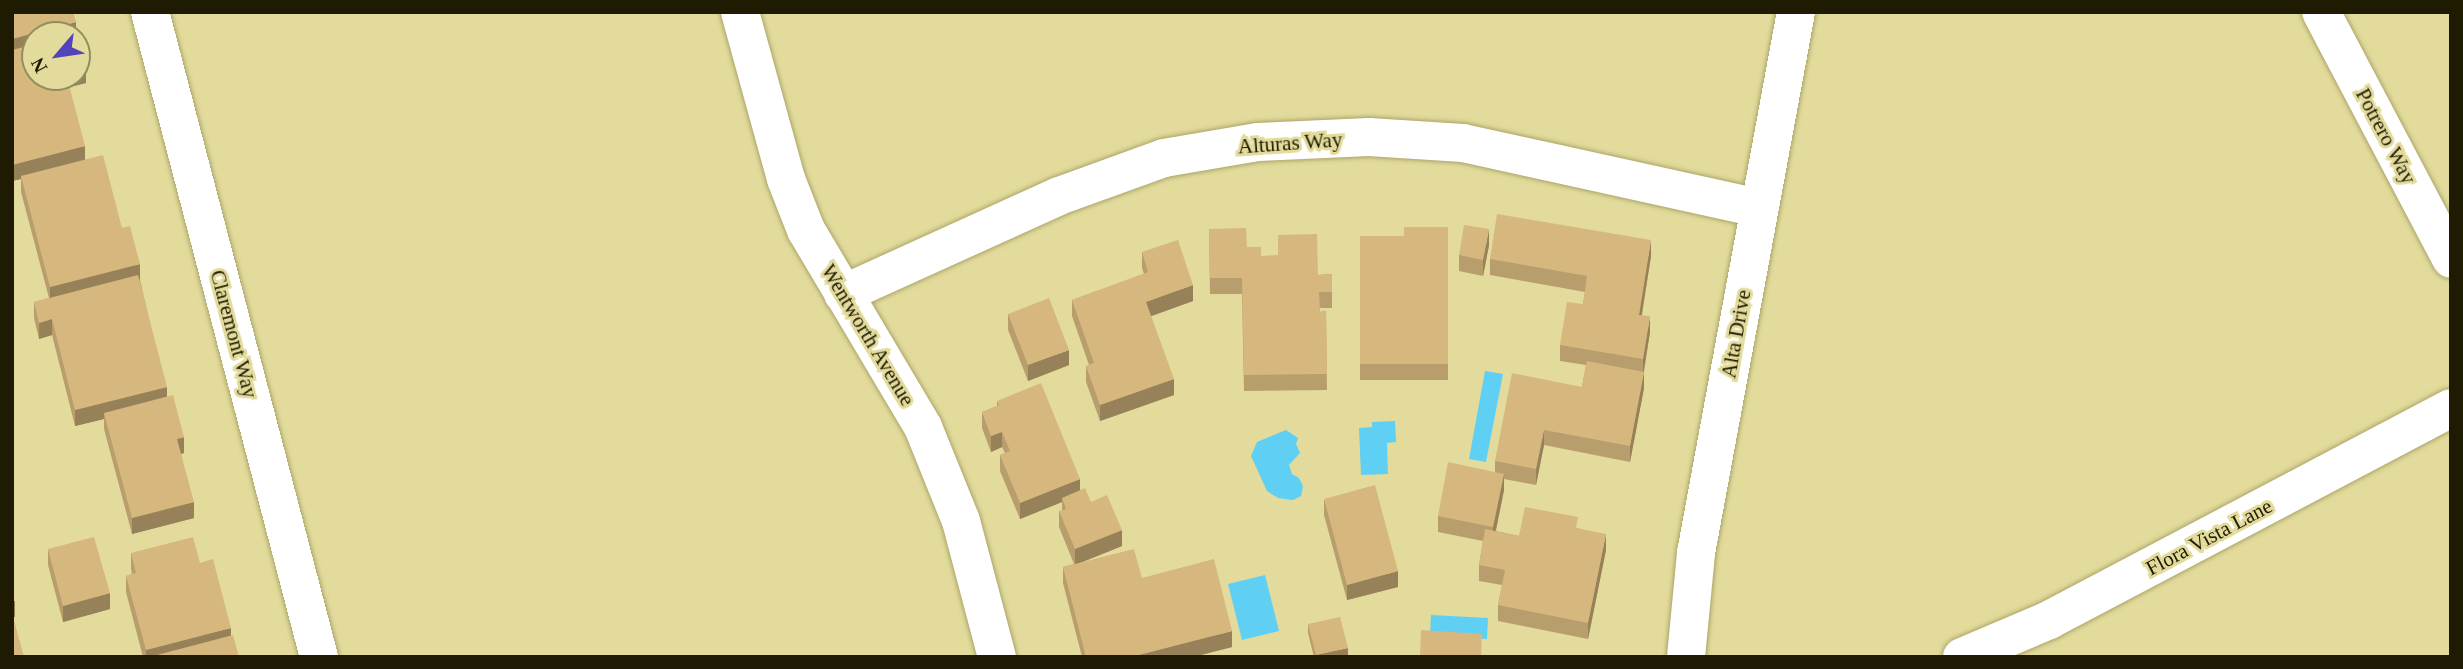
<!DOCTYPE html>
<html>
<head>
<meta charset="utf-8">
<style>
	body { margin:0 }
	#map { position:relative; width:2463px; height:669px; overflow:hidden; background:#e2db9c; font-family:"Times New Roman",serif }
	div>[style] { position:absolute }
	.water>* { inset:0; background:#60cff4 }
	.roads { filter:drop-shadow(0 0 2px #aca568) drop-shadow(0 0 2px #aca568) }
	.minor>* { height:38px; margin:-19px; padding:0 19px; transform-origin:19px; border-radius:19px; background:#fff }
	.wall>* { inset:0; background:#b89e6d }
	.shaded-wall>* { inset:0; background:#968159 }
	.building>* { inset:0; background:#d6b87f }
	span { translate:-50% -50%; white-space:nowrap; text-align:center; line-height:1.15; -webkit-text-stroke:6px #e2db9c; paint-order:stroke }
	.street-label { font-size:21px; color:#1f1b03 }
	.frame { position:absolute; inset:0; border:14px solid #1f1b03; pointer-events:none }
	.north { position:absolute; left:21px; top:21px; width:70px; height:70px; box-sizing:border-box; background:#e2db9c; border:2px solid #948e5f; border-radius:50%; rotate:241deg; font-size:19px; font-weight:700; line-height:28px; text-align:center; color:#1f1b03 }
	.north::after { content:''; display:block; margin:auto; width:24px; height:32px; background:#5244bb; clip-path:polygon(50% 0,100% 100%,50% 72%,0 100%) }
</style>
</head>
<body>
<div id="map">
	<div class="water">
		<div style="clip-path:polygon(1485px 371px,1503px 374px,1486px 462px,1469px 459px)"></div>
		<div style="clip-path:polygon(1395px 421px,1396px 442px,1387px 443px,1388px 474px,1361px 475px,1359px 428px,1372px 427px,1372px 422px)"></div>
		<div style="clip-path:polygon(1286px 430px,1298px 438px,1296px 444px,1300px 453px,1289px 465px,1292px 474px,1299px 478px,1303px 486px,1301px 496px,1293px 500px,1278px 498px,1267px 491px,1251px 456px,1257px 442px)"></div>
		<div style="clip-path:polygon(1265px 575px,1279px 631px,1242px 640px,1228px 584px)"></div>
		<div style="clip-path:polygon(1431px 615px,1488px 618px,1487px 639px,1430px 635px)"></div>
	</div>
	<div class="roads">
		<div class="minor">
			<div style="left:150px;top:12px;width:667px;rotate:75.32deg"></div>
			<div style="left:740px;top:12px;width:173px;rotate:74.6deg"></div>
			<div style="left:786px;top:179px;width:55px;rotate:68.6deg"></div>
			<div style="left:806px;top:230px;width:229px;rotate:59.3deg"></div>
			<div style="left:923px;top:427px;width:101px;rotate:68deg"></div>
			<div style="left:961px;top:521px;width:141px;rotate:75.2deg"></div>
			<div style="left:2321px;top:12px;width:279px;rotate:62.2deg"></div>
			<div style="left:843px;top:294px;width:237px;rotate:-24.4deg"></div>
			<div style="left:1059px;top:196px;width:112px;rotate:-19.9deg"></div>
			<div style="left:1164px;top:158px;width:95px;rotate:-9.7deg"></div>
			<div style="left:1258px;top:142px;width:111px;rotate:-2.6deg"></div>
			<div style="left:1369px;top:137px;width:94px;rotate:3.7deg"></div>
			<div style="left:1463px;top:143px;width:302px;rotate:12.4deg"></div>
			<div style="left:1686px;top:657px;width:104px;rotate:-84.5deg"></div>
			<div style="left:1696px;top:553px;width:550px;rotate:-79.53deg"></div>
			<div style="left:1962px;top:657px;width:95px;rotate:-23deg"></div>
			<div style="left:2049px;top:620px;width:454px;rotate:-27.8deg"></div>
		</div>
	</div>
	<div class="wall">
		<div style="clip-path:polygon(12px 12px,76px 35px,86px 83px,69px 87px,85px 159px,122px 228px,140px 280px,167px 397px,184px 453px,181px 454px,194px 518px,132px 534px,104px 429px,104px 419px,75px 426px,52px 335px,39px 339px,34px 318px,34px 302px,49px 298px,21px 192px,21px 179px,12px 181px)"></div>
		<div style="clip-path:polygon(1448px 227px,1448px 380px,1360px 380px,1360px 236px,1404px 236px)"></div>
		<div style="clip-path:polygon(1209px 229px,1261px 256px,1318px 275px,1332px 274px,1332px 308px,1320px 308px,1320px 312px,1326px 311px,1327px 390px,1244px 391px,1242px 294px,1210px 294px)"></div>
		<div style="clip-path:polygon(1489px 245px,1483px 276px,1459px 271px,1459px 255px)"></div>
		<div style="clip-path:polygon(1142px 252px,1193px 301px,1151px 316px,1174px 395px,1100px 421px,1086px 382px,1086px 366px,1089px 365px,1072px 316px,1072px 300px,1144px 274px,1142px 268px)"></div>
		<div style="clip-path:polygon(1651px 256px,1642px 315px,1650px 332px,1644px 372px,1644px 388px,1630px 462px,1544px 445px,1536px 485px,1504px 479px,1504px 490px,1496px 531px,1519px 536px,1578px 528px,1606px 550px,1588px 639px,1498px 621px,1498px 605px,1502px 585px,1479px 581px,1479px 565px,1483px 541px,1438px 532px,1438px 516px,1495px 472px,1495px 461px,1582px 387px,1586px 365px,1560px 361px,1560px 345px,1583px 304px,1585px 292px,1490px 275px,1490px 259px)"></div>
		<div style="clip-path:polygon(1008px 314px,1069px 365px,1028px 381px,1008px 330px)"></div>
		<div style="clip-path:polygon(997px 401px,1091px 502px,1122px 546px,1080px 563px,1142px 578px,1232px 647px,1193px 657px,1082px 657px,1063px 583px,1063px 567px,1074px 564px,1059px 527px,1059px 511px,1062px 510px,1062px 502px,1020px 519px,1000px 471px,1000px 455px,1005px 453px,1002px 447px,991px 452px,982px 428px,982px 412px,997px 406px)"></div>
		<div style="clip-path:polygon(1324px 499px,1398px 587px,1347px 600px,1324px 515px)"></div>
		<div style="clip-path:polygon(48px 549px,110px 609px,63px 622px,48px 565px)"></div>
		<div style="clip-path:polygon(131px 553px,200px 563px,239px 657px,143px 657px,126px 592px,126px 576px,132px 574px,131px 569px)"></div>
		<div style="clip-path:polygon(1308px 624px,1348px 656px,1314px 657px,1308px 633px)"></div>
	</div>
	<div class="shaded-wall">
		<div style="clip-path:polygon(76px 22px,76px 35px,35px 35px,35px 49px,12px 55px,12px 39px)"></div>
		<div style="clip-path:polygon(86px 67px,86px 83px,66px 88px,66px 77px,77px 77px,77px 69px)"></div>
		<div style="clip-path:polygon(85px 146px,85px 162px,21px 176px,21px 179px,12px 181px,12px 165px)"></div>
		<div style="clip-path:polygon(1489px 229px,1489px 245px,1483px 276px,1483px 260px)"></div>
		<div style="clip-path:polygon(1651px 240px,1651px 256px,1639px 331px,1639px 315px)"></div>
		<div style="clip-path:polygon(140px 264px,140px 280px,50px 303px,50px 287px)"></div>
		<div style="clip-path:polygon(1193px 285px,1193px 301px,1146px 318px,1146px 302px)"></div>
		<div style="clip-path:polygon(1650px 316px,1650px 332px,1643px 375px,1643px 359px)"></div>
		<div style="clip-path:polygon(52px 319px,52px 335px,39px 339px,39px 323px)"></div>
		<div style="clip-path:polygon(1069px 350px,1069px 365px,1028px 381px,1028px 365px)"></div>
		<div style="clip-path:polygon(1644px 372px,1644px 388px,1630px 462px,1630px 446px)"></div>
		<div style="clip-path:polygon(1174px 379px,1174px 395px,1100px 421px,1100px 405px)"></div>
		<div style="clip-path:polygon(167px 387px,167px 403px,104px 413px,104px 419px,75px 426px,75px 410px)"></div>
		<div style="clip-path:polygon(1544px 430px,1544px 445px,1536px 485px,1536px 469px)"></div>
		<div style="clip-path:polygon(1002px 432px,1002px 447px,991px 452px,991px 436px)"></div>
		<div style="clip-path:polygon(184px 437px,184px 453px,177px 455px,177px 439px)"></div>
		<div style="clip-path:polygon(1504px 474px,1504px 490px,1493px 543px,1493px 527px)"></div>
		<div style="clip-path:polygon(1080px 479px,1080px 495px,1062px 498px,1062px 502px,1020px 519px,1020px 503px)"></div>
		<div style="clip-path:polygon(194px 502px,194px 518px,132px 534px,132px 518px)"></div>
		<div style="clip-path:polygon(1122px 530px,1122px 546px,1075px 565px,1075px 549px)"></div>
		<div style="clip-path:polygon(1606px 534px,1606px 550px,1588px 639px,1588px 623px)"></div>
		<div style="clip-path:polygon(1398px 571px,1398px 587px,1347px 600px,1347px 585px)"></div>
		<div style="clip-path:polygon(110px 593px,110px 609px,63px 622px,63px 606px)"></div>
		<div style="clip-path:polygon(12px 601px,15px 601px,15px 617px,12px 617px)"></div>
		<div style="clip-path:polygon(231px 628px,231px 644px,157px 657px,146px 657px,146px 650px)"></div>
		<div style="clip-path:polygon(1232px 631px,1232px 647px,1193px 657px,1131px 657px)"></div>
		<div style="clip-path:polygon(1348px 648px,1348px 656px,1316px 657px,1316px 655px)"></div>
	</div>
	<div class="building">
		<div style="clip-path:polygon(12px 12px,73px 12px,76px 22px,12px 39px)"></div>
		<div style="clip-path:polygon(77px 34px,86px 67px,77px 69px,77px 35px,74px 35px)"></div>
		<div style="clip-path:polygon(35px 44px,35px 77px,67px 77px,85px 146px,12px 165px,12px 125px,13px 125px,12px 122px,12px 50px)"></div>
		<div style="clip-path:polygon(103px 155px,122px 228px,130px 226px,140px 264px,50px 287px,21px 176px)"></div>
		<div style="clip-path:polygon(1497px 214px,1651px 240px,1639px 315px,1650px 316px,1643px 359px,1560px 345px,1567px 302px,1583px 304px,1587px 276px,1490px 259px)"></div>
		<div style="clip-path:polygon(1464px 225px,1489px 229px,1483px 260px,1459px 255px)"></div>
		<div style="clip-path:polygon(1404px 227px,1448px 227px,1448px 364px,1360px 364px,1360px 236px,1404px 236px)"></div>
		<div style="clip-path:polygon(1246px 228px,1247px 247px,1261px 247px,1261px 256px,1278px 255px,1278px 235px,1317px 234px,1318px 275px,1332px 274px,1332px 292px,1319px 292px,1320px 312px,1326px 311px,1327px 374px,1244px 375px,1242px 278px,1210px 278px,1209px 229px)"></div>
		<div style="clip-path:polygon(1178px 240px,1193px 285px,1146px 302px,1174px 379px,1100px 405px,1086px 366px,1094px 363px,1072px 300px,1148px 272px,1142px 252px)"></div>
		<div style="clip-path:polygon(138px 275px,167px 387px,75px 410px,52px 319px,39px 323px,34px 302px)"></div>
		<div style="clip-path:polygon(1049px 298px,1069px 350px,1028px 365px,1008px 314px)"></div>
		<div style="clip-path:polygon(1587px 361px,1644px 372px,1630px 446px,1544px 430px,1536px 469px,1495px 461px,1512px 373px,1582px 387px)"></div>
		<div style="clip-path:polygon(1041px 383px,1080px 479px,1020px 503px,1000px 455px,1010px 451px,1002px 432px,991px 436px,982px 412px,999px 405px,997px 401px)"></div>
		<div style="clip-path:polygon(173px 395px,184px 437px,177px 439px,194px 502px,132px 518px,104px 413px)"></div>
		<div style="clip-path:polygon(1448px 462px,1504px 474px,1493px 527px,1438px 516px)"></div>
		<div style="clip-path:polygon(1375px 485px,1398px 571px,1347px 585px,1324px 499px)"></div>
		<div style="clip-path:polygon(1085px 488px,1091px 502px,1107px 495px,1122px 530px,1075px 549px,1059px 511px,1066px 509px,1062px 498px)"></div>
		<div style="clip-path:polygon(1525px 507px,1578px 517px,1576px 528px,1606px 534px,1588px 623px,1498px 605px,1505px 570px,1479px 565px,1485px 529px,1519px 536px)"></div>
		<div style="clip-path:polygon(94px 537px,110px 593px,63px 606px,48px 549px)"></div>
		<div style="clip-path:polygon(193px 537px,200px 563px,213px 559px,231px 628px,146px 650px,126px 576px,136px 573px,131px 553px)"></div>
		<div style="clip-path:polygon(1134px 549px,1142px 578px,1214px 559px,1232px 631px,1131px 657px,1086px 657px,1063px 567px)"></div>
		<div style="clip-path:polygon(12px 613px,24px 657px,12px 657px)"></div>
		<div style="clip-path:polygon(1340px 617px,1348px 648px,1316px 655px,1308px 624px)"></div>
		<div style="clip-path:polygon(1421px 630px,1482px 634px,1481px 657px,1420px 657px)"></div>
		<div style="clip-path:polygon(233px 635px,239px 657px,157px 657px,157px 655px)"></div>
	</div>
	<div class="street-label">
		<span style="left:2386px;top:136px;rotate:62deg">Potrero Way</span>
		<span style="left:1290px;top:143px;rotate:-4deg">Alturas Way</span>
		<span style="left:234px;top:334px;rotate:75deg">Claremont Way</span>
		<span style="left:1736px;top:334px;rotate:-80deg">Alta Drive</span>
		<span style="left:868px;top:335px;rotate:59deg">Wentworth Avenue</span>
		<span style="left:2209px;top:537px;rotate:-28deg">Flora Vista Lane</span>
	</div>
	<div class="frame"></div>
	<div class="north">N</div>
</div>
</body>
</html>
